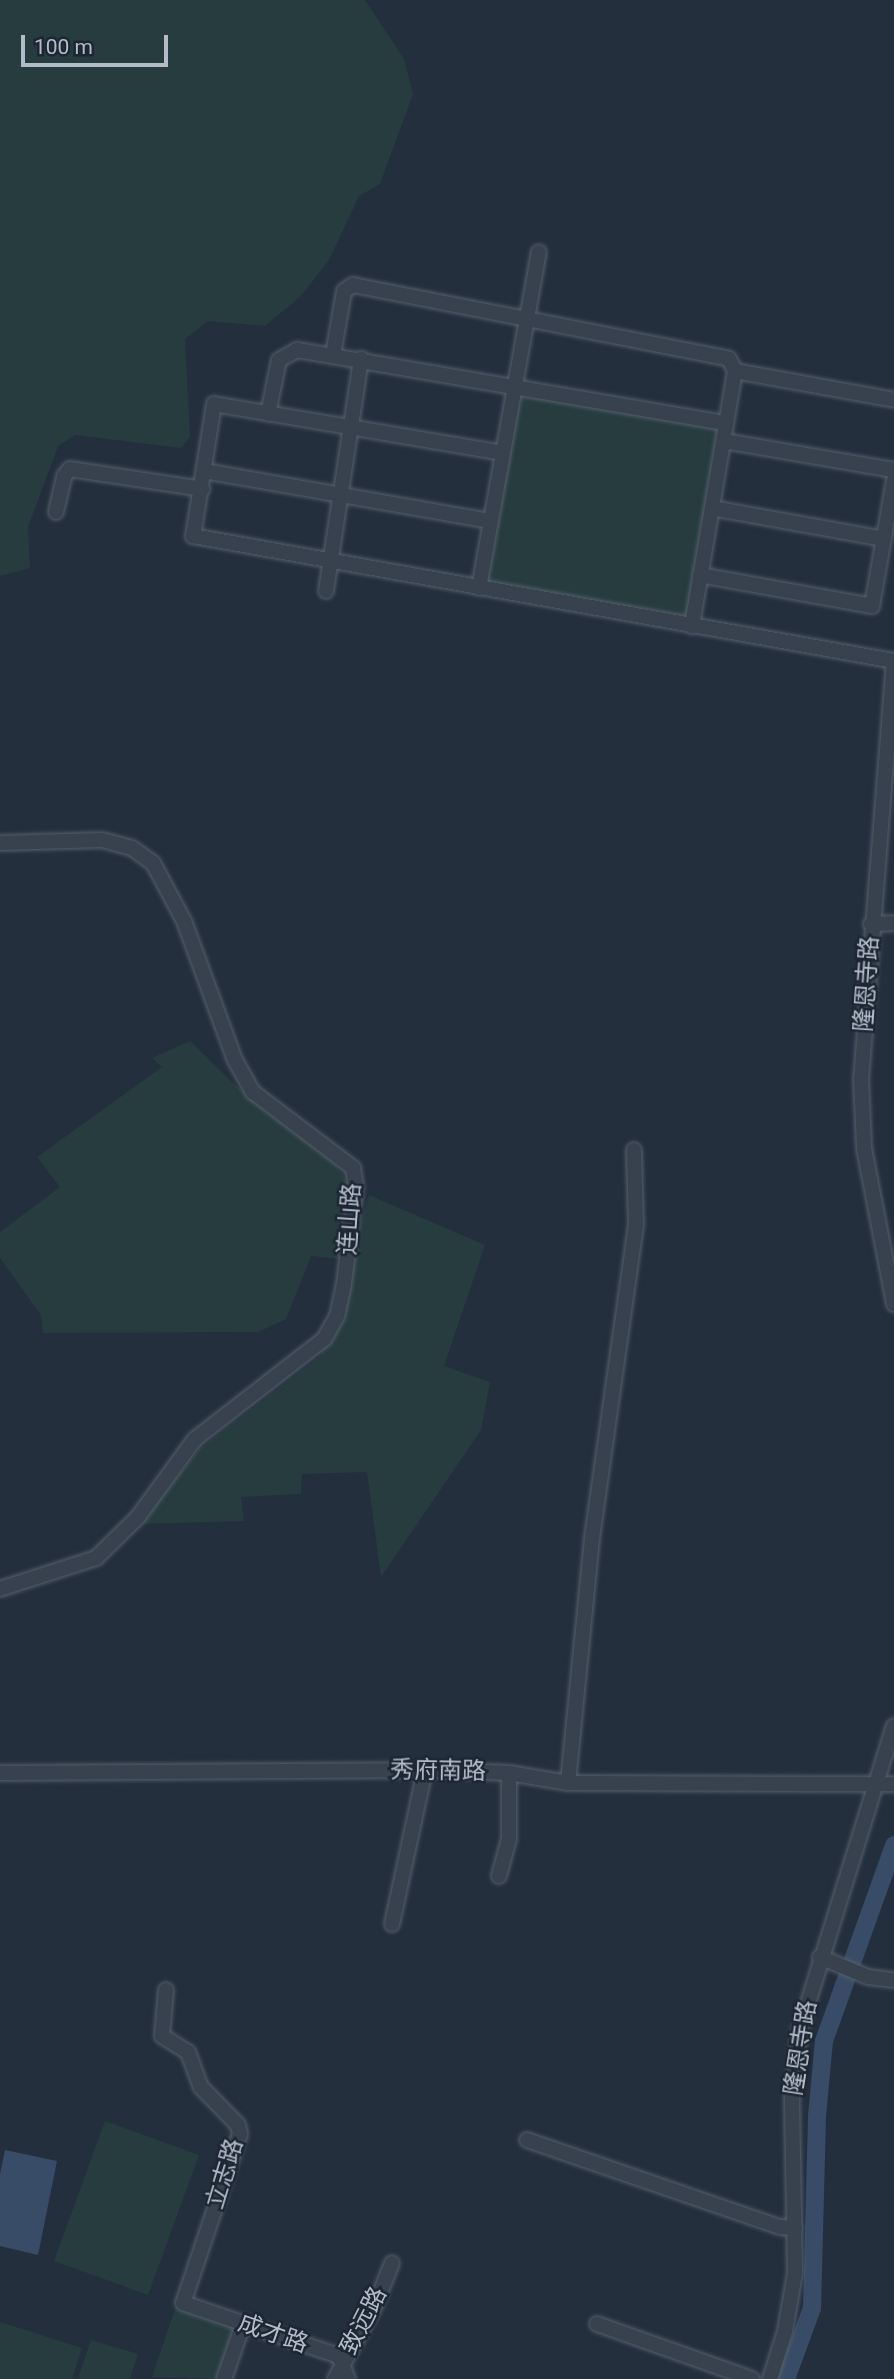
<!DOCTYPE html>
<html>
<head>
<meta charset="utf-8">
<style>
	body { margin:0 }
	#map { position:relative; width:894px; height:2379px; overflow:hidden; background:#242f3e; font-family:Roboto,"Noto Sans SC",sans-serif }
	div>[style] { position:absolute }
	.green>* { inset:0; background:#263c3f }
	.water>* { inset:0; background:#394c67 }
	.river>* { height:18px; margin:-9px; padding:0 9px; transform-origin:9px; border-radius:9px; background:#394c67 }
	.roads { filter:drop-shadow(0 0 2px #565f6c) drop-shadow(0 0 2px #565f6c) }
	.minor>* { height:14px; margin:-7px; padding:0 7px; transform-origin:7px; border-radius:7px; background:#38414e }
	span { translate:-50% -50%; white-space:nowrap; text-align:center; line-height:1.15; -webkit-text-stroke:5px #1d2633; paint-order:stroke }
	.street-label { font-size:24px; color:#b4bcc9 }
	.scale { position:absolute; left:21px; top:35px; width:147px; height:32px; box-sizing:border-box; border:4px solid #b4bcc9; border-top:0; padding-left:9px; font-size:21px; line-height:24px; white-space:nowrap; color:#b4bcc9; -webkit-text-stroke:5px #1d2633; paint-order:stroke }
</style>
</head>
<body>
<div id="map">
	<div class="green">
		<div style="clip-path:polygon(0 0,365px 0,404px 59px,413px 94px,380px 184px,359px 196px,329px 260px,301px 296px,265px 326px,208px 321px,185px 339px,190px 437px,181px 448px,75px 435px,58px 446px,28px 527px,30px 568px,0 576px)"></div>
		<div style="clip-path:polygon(520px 393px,718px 427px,686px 619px,485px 583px)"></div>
		<div style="clip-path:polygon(190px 1041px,231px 1081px,334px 1163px,350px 1185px,340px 1259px,311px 1256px,286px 1319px,258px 1332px,43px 1333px,41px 1315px,0 1258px,0 1232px,60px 1187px,37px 1157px,162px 1067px,152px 1058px)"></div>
		<div style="clip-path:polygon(369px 1195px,485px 1245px,444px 1366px,490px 1382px,481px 1430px,381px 1577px,367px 1472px,302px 1474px,301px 1494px,241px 1497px,244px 1521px,138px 1524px,202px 1447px,321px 1356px)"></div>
		<div style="clip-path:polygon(105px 2121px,199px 2155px,148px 2295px,54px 2261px)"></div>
		<div style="clip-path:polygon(176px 2306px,237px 2327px,219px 2379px,152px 2377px)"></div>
		<div style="clip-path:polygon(0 2322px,82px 2348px,72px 2379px,0 2379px)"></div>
		<div style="clip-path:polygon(91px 2340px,138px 2354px,130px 2379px,78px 2379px)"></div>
	</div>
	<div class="water">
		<div style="clip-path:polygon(5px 2150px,57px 2161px,38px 2255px,0 2246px,0 2174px)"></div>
	</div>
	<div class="river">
		<div style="left:786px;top:2379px;width:76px;rotate:-69.9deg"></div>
		<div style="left:812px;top:2308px;width:192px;rotate:-88.5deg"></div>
		<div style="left:817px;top:2116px;width:75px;rotate:-84.7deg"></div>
		<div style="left:824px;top:2041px;width:208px;rotate:-70.3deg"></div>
	</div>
	<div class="roads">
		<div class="minor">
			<div style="left:333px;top:355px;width:65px;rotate:-80.2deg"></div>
			<div style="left:344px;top:291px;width:11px;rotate:-34deg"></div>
			<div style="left:353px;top:285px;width:383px;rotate:11.1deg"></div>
			<div style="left:729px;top:359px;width:13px;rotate:63deg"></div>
			<div style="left:735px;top:371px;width:259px;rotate:99.6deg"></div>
			<div style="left:735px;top:371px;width:162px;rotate:10.3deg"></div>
			<div style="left:268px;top:414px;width:55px;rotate:-78.5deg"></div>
			<div style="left:279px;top:360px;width:21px;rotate:-29deg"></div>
			<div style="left:297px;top:350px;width:435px;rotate:9.7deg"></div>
			<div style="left:724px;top:441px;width:172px;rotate:9.7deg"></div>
			<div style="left:503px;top:453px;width:293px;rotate:-170.4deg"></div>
			<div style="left:214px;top:404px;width:134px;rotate:99deg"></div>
			<div style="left:193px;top:536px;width:712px;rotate:10.11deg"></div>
			<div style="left:204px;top:471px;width:291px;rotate:9.9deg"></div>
			<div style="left:712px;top:508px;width:175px;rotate:10.2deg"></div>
			<div style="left:56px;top:512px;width:37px;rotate:-77deg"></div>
			<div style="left:64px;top:476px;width:9px;rotate:-49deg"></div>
			<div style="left:70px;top:469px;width:134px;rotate:8.6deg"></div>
			<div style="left:700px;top:575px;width:175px;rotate:10.2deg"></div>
			<div style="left:872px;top:606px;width:128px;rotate:-80.1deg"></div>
			<div style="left:479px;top:588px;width:341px;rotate:-79.9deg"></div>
			<div style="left:326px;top:591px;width:235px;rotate:-81.4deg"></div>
			<div style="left:894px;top:661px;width:418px;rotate:94.5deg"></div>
			<div style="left:861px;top:1078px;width:70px;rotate:87.5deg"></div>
			<div style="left:864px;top:1148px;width:159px;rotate:79.1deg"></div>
			<div style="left:0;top:843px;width:102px;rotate:-1.7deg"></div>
			<div style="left:102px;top:840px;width:31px;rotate:15deg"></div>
			<div style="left:132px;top:848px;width:26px;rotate:36deg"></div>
			<div style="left:153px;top:863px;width:66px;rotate:61.9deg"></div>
			<div style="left:184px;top:921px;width:148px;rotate:69.9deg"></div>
			<div style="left:235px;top:1060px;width:37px;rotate:61deg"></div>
			<div style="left:253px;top:1092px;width:126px;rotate:37.2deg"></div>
			<div style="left:353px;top:1168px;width:19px;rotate:81deg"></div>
			<div style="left:356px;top:1187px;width:98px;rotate:97.1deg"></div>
			<div style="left:344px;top:1284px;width:33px;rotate:102deg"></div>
			<div style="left:337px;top:1316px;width:26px;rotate:119deg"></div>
			<div style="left:324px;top:1339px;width:163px;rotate:142.2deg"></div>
			<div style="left:195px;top:1439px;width:97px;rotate:126.2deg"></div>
			<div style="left:138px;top:1517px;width:59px;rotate:135.7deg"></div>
			<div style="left:96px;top:1558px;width:101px;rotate:162.1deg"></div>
			<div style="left:871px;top:924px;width:23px;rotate:-2deg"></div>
			<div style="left:0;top:1773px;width:435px;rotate:-0.4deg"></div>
			<div style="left:435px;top:1770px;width:74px;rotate:2.3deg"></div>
			<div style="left:509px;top:1773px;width:60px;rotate:9.6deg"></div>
			<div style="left:568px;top:1783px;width:326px;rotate:0.2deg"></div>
			<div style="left:568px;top:1783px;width:246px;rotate:-84.4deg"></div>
			<div style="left:592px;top:1538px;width:318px;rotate:-82deg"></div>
			<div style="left:636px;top:1223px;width:73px;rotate:-91.6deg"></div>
			<div style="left:499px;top:1876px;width:38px;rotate:-75deg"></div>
			<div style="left:509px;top:1839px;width:66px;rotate:-90deg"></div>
			<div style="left:392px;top:1924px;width:157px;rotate:-77.9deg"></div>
			<div style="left:820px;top:1957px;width:52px;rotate:22.6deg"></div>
			<div style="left:868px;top:1977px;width:26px;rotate:7deg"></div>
			<div style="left:166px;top:1990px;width:46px;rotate:95deg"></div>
			<div style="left:162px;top:2036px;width:31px;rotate:32deg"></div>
			<div style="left:188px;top:2052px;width:37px;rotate:70deg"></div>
			<div style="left:201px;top:2087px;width:53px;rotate:45.8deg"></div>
			<div style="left:238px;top:2125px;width:9px;rotate:77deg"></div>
			<div style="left:240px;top:2134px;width:178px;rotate:108.6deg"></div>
			<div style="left:183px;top:2303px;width:165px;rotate:18.8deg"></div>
			<div style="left:339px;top:2356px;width:25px;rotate:69deg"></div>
			<div style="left:527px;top:2140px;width:268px;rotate:19deg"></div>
			<div style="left:780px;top:2227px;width:15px;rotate:4deg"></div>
			<div style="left:597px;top:2324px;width:164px;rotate:19.5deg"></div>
			<div style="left:224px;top:2379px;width:58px;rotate:-70.9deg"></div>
			<div style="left:335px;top:2379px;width:83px;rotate:-61.3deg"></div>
			<div style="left:375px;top:2306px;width:46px;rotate:-68.4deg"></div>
			<div style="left:770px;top:2379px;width:50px;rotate:-72.6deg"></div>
			<div style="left:785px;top:2331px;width:59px;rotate:-80.2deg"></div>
			<div style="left:795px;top:2273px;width:177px;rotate:-91deg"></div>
			<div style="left:792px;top:2096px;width:67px;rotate:-83.2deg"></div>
			<div style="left:800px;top:2029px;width:317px;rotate:-72.8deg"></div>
		</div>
	</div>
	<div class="street-label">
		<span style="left:867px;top:984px;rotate:-86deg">隆恩寺路</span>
		<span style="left:350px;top:1219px;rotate:-86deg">连山路</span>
		<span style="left:438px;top:1771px;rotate:1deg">秀府南路</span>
		<span style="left:801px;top:2048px;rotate:-81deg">隆恩寺路</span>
		<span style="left:225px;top:2174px;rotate:-73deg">立志路</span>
		<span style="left:364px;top:2321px;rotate:-63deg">致远路</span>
		<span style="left:273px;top:2334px;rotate:19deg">成才路</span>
	</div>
	<div class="scale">100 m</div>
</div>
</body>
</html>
